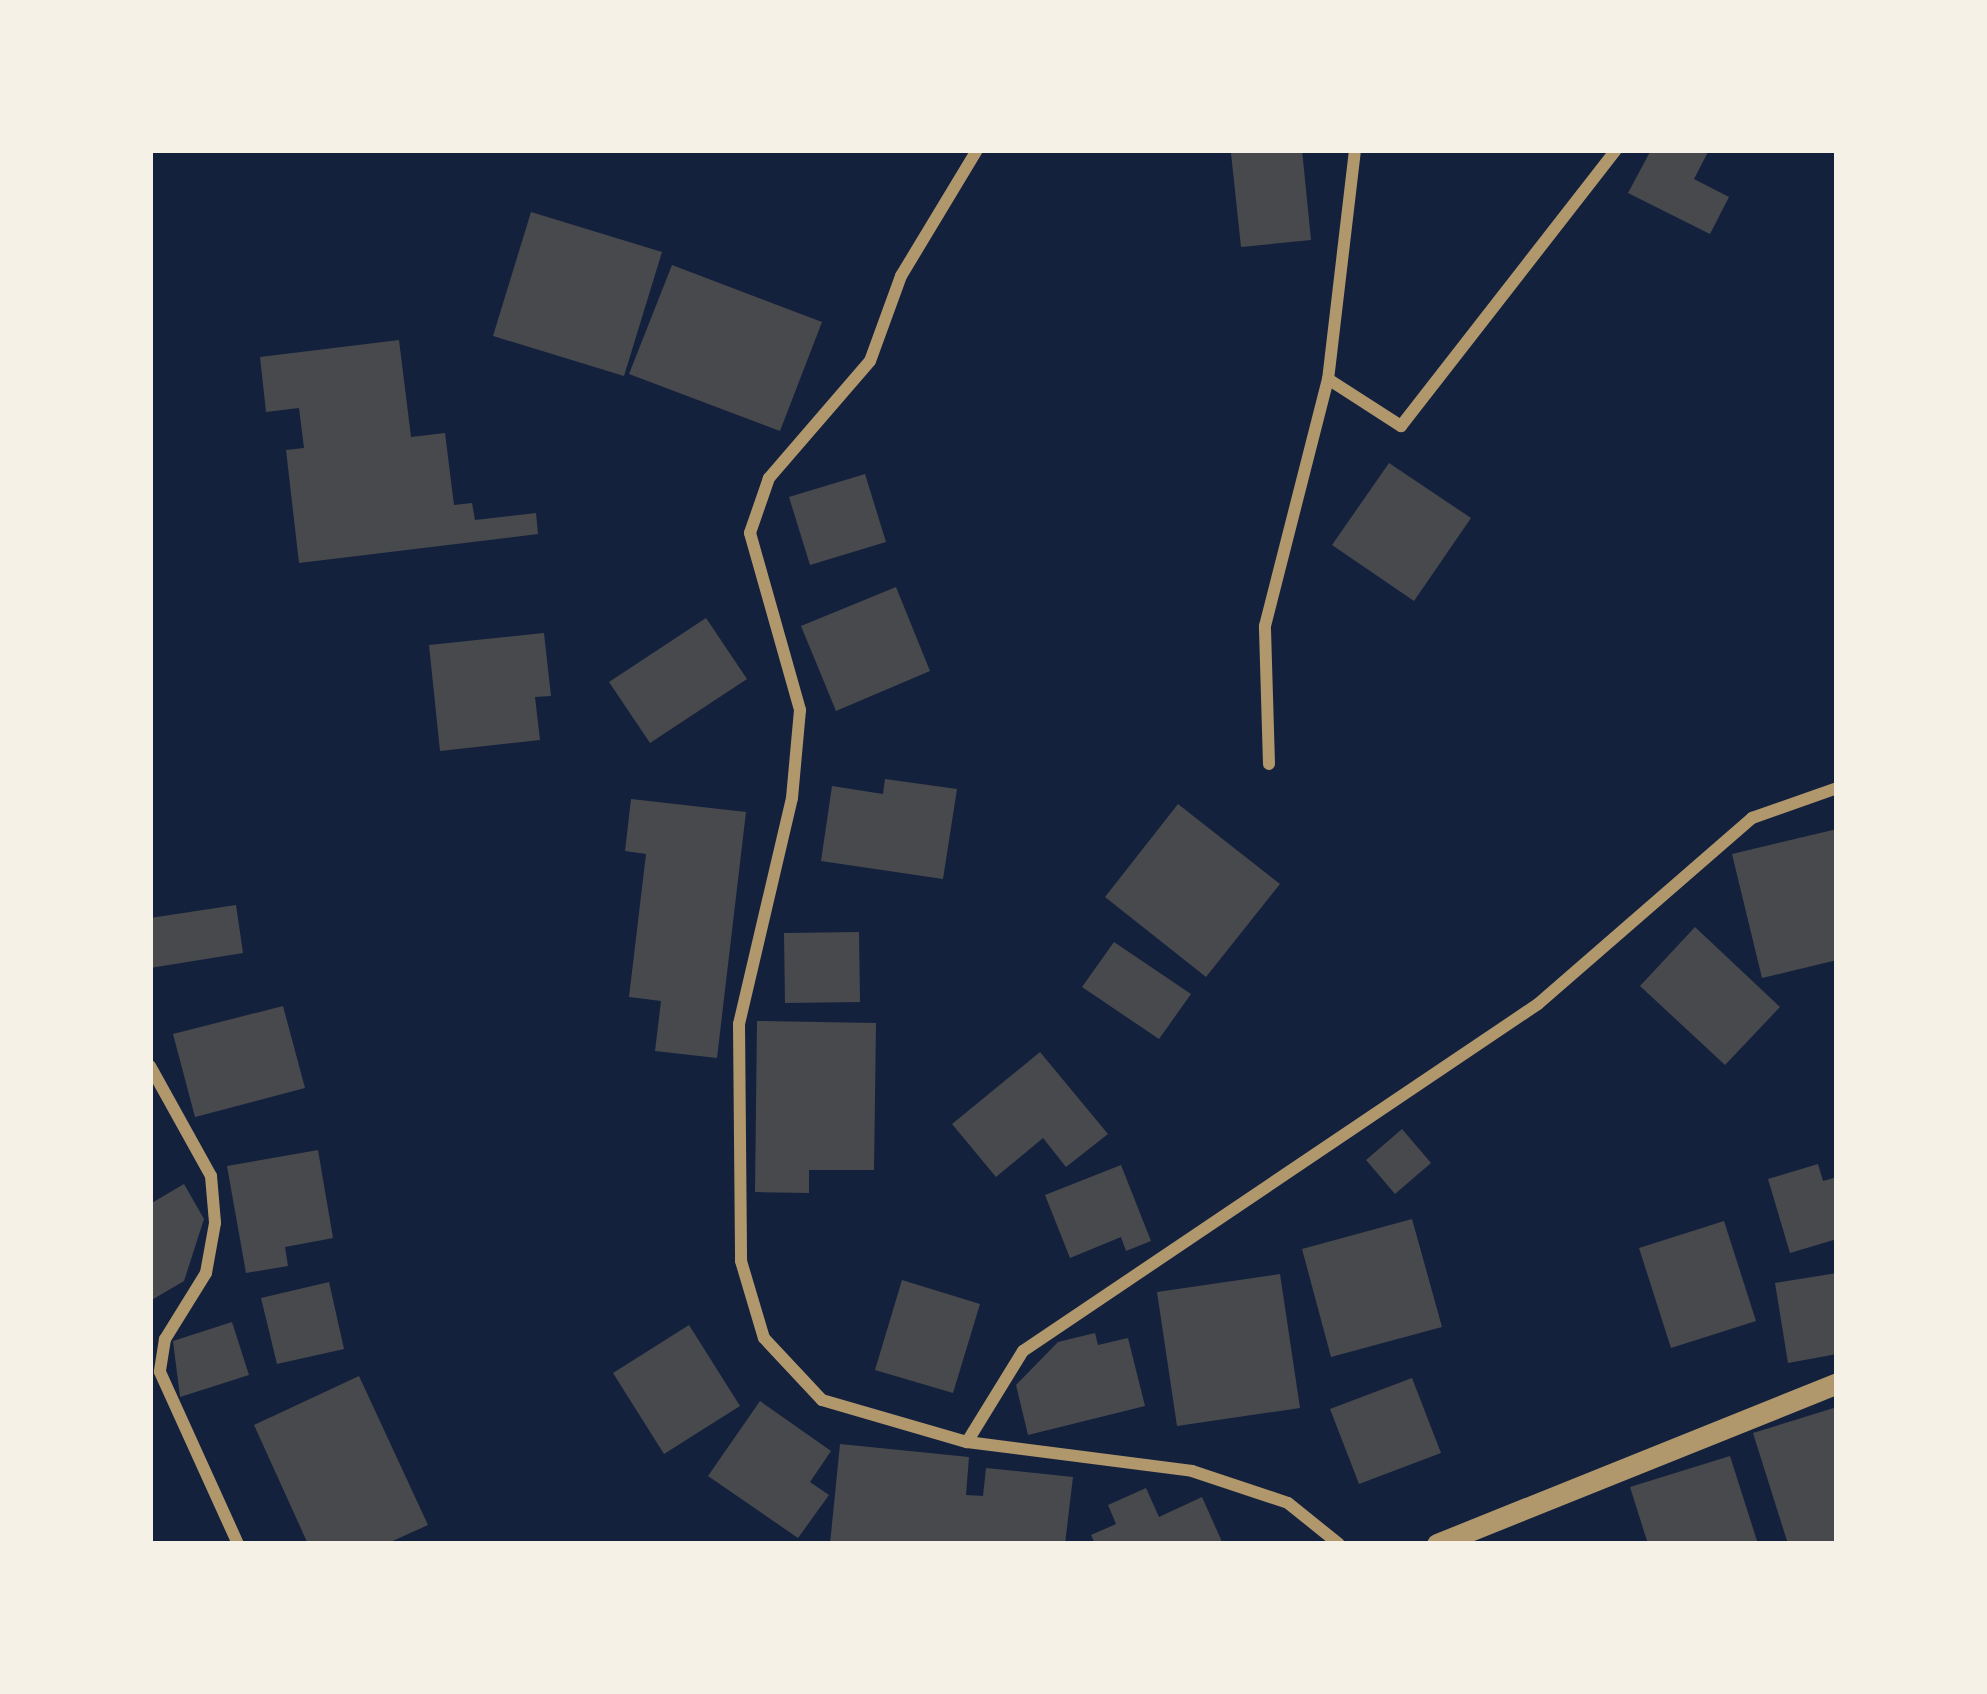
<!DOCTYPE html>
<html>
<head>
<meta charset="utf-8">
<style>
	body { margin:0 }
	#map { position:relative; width:1987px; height:1694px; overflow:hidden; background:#14213d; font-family:"DejaVu Sans",sans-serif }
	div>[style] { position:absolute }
	.building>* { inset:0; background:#48494c }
	.minor>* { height:12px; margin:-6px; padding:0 6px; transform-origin:6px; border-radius:6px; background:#b1986c }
	.tertiary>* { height:21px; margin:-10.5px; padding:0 10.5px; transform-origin:10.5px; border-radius:10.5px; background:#b1986c }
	span { translate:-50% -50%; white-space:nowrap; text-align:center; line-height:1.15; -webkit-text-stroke:12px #f6f1e7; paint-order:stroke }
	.frame { position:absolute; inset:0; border:153px solid #f6f1e7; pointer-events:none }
</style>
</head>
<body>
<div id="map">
	<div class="building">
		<div style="clip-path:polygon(1302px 150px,1311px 240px,1241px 247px,1231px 153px)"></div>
		<div style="clip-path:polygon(1651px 150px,1709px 150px,1694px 179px,1729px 197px,1710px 234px,1628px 193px)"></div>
		<div style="clip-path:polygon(531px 212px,662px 252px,624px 376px,493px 336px)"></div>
		<div style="clip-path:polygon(672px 265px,822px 322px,780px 431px,629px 374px)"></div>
		<div style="clip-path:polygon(399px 340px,411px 437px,445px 433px,454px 505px,472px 503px,475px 520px,536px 513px,538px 534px,299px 563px,286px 450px,304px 448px,299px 408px,266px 412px,260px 357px)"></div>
		<div style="clip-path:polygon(1389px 463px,1471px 518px,1414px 601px,1332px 545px)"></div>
		<div style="clip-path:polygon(865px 474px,886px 542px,810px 565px,789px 497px)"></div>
		<div style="clip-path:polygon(896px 587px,930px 671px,836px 711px,801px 626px)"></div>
		<div style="clip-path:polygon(706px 618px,747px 679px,650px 743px,609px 682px)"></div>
		<div style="clip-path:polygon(544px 633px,551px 696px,535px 697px,540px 740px,440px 751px,429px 645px)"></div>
		<div style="clip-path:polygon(885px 779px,957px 789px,943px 879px,821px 861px,832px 786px,883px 794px)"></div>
		<div style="clip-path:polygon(631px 799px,746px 812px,717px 1058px,655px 1051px,661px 1001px,629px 997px,646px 854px,625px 851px)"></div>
		<div style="clip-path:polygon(1178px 804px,1280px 884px,1206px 977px,1105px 897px)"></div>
		<div style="clip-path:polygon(1837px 829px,1837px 960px,1762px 978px,1732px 854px)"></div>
		<div style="clip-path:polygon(236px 905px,243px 953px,150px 968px,150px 918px)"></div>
		<div style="clip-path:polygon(1695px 927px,1780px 1007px,1725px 1065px,1640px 986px)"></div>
		<div style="clip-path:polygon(859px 932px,860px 1002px,785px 1003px,784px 933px)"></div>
		<div style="clip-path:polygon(1114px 942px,1191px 994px,1159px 1039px,1082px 987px)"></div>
		<div style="clip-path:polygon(283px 1006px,305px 1088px,195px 1117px,173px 1034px)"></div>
		<div style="clip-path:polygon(757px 1021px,876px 1023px,874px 1170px,809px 1170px,809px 1193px,755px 1192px)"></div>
		<div style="clip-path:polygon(1040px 1052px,1108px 1134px,1066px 1167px,1043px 1138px,996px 1177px,952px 1124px)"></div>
		<div style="clip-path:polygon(1402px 1129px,1431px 1163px,1395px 1194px,1366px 1160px)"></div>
		<div style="clip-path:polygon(318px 1150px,333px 1238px,285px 1247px,288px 1266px,246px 1273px,227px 1166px)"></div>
		<div style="clip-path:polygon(1818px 1164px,1823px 1181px,1837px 1177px,1837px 1239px,1790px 1253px,1768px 1179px)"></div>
		<div style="clip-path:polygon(1121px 1165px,1151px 1241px,1126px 1251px,1121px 1237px,1070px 1258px,1045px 1195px)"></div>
		<div style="clip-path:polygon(184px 1184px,204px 1219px,184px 1281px,150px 1301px,150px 1204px)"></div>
		<div style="clip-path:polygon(1412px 1219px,1442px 1327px,1331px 1357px,1302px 1249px)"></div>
		<div style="clip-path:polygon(1724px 1221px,1756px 1321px,1671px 1348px,1639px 1248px)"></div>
		<div style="clip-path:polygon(1837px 1273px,1837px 1354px,1788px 1363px,1775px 1283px)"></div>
		<div style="clip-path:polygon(1280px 1274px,1300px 1408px,1177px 1426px,1157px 1292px)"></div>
		<div style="clip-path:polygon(902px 1280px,980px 1304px,953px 1393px,875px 1370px)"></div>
		<div style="clip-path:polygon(329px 1282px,344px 1349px,277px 1364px,261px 1298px)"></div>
		<div style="clip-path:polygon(232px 1322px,249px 1375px,180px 1397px,173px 1341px)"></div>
		<div style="clip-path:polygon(689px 1325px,740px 1406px,664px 1454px,613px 1373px)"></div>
		<div style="clip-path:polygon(1095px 1333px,1098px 1345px,1128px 1338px,1145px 1406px,1028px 1435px,1016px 1385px,1058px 1342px)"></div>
		<div style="clip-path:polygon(359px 1376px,428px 1525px,386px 1544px,308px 1544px,254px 1425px)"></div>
		<div style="clip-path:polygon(1412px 1378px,1441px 1453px,1359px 1484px,1330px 1409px)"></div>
		<div style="clip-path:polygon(760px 1401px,831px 1451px,810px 1482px,829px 1495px,798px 1538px,708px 1476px)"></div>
		<div style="clip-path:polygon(1837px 1407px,1837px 1544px,1788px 1544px,1753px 1433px)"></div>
		<div style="clip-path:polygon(840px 1444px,969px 1457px,966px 1495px,983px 1496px,986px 1468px,1073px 1477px,1065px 1544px,830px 1544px)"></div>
		<div style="clip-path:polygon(1730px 1456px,1758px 1544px,1648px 1544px,1630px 1487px)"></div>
		<div style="clip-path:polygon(1146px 1488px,1159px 1517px,1202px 1497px,1223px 1544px,1095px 1544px,1091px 1535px,1116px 1524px,1108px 1505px)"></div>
	</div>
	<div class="minor">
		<div style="left:977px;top:150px;width:147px;rotate:121.1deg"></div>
		<div style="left:901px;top:276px;width:90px;rotate:110deg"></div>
		<div style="left:870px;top:361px;width:155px;rotate:130.8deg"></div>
		<div style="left:769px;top:478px;width:58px;rotate:109.1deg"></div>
		<div style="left:750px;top:533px;width:184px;rotate:74.2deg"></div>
		<div style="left:800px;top:710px;width:88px;rotate:95.2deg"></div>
		<div style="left:792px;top:798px;width:232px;rotate:103.2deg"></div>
		<div style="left:739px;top:1024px;width:237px;rotate:89.5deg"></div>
		<div style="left:741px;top:1261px;width:80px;rotate:73.4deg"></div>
		<div style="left:764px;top:1338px;width:85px;rotate:46.9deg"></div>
		<div style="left:822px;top:1400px;width:151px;rotate:16.2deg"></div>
		<div style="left:967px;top:1442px;width:227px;rotate:7.3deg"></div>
		<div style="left:1192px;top:1471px;width:101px;rotate:18.4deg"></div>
		<div style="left:1288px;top:1503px;width:65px;rotate:38.8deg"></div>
		<div style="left:1355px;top:150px;width:231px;rotate:96.7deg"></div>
		<div style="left:1328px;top:379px;width:87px;rotate:32.8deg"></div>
		<div style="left:1401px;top:426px;width:350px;rotate:-52.1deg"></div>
		<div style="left:1269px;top:764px;width:138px;rotate:-91.7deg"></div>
		<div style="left:1265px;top:626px;width:255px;rotate:-75.7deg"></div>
		<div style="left:150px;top:1066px;width:126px;rotate:61deg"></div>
		<div style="left:211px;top:1176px;width:47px;rotate:85.1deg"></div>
		<div style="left:215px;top:1223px;width:51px;rotate:100.2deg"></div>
		<div style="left:206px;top:1273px;width:78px;rotate:121.8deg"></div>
		<div style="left:165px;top:1339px;width:33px;rotate:99deg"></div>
		<div style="left:160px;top:1372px;width:189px;rotate:65.6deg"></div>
		<div style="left:967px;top:1442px;width:107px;rotate:-58.4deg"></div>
		<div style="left:1023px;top:1351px;width:621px;rotate:-33.97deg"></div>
		<div style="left:1538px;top:1004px;width:284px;rotate:-41deg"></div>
		<div style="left:1752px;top:818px;width:90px;rotate:-19.4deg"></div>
	</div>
	<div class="tertiary">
		<div style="left:1437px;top:1544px;width:431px;rotate:-21.9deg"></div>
	</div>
	<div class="frame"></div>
</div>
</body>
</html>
